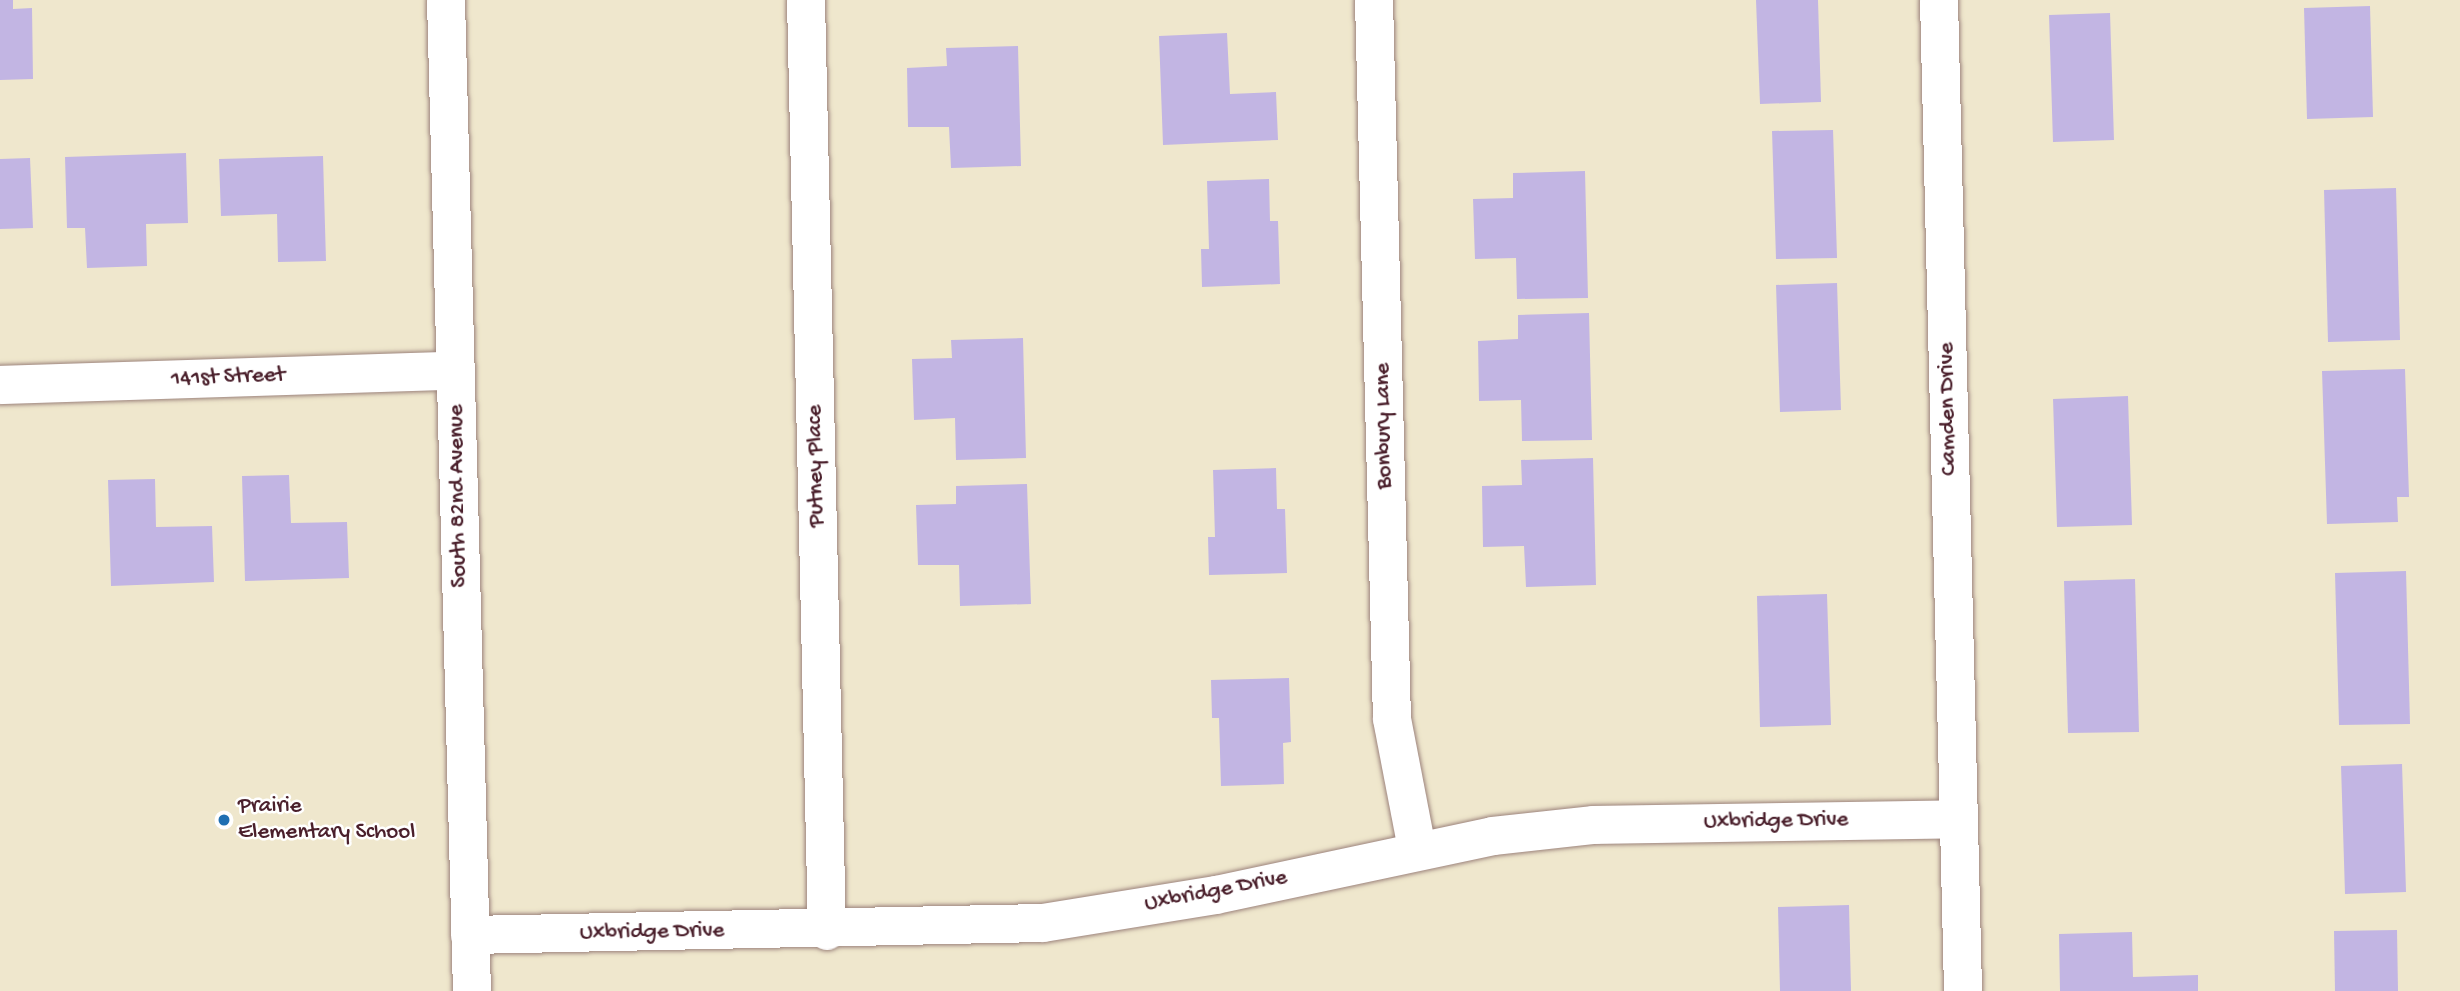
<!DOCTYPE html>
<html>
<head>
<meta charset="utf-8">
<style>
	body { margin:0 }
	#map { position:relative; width:2460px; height:991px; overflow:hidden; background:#efe7cd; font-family:"Gochi Hand",sans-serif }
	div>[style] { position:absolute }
	.building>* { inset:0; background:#c2b5e3 }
	.roads { filter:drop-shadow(0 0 2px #9c837c) drop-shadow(0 0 2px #9c837c) }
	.street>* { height:38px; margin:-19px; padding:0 19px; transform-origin:19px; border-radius:19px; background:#fff }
	.dots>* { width:19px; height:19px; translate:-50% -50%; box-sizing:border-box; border:4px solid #fff; border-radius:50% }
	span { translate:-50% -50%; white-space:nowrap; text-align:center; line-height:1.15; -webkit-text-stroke:5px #fff; paint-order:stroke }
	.street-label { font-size:23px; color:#4a1f2b }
	.poi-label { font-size:23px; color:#4a1f2b }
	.left { translate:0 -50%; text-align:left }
</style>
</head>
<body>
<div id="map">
	<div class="building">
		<div style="clip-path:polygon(0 0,13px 0,13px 9px,32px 8px,33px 79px,0 80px)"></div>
		<div style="clip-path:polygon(1756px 0,1818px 0,1821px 102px,1760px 104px)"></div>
		<div style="clip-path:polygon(2370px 6px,2373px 117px,2307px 119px,2304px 8px)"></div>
		<div style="clip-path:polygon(2110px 13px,2114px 140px,2053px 142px,2049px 15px)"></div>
		<div style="clip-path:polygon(1227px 33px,1230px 94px,1276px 92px,1278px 140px,1163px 145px,1159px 36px)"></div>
		<div style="clip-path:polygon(1018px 46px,1021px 166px,951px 168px,949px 127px,908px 127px,907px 68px,947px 66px,946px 48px)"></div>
		<div style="clip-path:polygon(1833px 130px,1837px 258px,1776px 259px,1772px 131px)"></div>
		<div style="clip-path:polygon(186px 153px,188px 223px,146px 224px,147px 266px,87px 268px,85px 228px,67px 228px,65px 157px)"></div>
		<div style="clip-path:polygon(323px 156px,326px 261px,278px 262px,277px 214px,221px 216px,219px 159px)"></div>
		<div style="clip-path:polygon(30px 158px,33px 228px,0 229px,0 159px)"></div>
		<div style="clip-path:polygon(1585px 171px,1588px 298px,1517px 299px,1516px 258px,1475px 259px,1473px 199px,1513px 198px,1513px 173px)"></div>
		<div style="clip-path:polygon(1269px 179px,1270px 221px,1278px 221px,1280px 284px,1202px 287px,1201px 249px,1209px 249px,1207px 181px)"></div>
		<div style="clip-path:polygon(2396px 188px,2400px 340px,2328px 342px,2324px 190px)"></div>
		<div style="clip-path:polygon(1837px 283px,1841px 410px,1780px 412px,1776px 285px)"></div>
		<div style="clip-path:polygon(1589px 313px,1592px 440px,1522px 441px,1521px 400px,1479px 401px,1478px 341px,1518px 339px,1518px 315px)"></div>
		<div style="clip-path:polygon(1023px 338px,1026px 458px,956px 460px,955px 418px,914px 420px,912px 359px,952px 358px,951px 340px)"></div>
		<div style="clip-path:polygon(2405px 369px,2409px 497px,2397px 497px,2398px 522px,2327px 524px,2322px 371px)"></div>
		<div style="clip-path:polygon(2128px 396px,2132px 525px,2057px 527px,2053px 399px)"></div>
		<div style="clip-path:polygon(1593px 458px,1596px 585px,1526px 587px,1524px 546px,1483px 547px,1482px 486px,1522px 485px,1521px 460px)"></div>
		<div style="clip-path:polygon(1276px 468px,1277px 509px,1285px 509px,1287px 573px,1209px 575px,1208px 537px,1215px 537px,1213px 470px)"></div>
		<div style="clip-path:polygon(289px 475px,291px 523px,347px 522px,349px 578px,245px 581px,242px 476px)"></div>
		<div style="clip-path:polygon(155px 479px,156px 527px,212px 526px,214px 582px,111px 586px,108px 480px)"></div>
		<div style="clip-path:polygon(1027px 484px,1031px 604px,960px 606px,959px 565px,918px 565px,916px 505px,956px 504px,956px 486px)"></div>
		<div style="clip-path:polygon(2406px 571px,2410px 724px,2339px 725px,2335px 573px)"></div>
		<div style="clip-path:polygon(2135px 579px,2139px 732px,2068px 733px,2064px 581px)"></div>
		<div style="clip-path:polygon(1827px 594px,1831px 725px,1760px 727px,1757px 596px)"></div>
		<div style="clip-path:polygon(1289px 678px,1291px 742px,1283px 743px,1284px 784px,1221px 786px,1219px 718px,1212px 718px,1211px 680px)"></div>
		<div style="clip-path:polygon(2402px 764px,2406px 892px,2345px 894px,2341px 766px)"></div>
		<div style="clip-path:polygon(1849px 905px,1851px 991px,1780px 991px,1778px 907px)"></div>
		<div style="clip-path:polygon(2397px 930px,2398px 991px,2335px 991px,2334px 931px)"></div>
		<div style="clip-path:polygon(2132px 932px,2133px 977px,2198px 975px,2198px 991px,2060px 991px,2059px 934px)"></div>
	</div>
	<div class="roads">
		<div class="street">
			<div style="left:446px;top:0;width:991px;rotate:88.5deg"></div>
			<div style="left:806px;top:0;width:931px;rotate:88.71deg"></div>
			<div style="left:1374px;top:0;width:719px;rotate:88.57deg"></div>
			<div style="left:1392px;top:719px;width:132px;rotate:79.1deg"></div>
			<div style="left:1939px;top:0;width:991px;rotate:88.61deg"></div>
			<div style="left:0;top:385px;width:456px;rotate:-1.8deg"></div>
			<div style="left:470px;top:935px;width:573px;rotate:-1.2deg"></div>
			<div style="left:1043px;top:923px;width:175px;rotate:-9.2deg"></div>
			<div style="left:1216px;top:895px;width:283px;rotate:-12deg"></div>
			<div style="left:1493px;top:836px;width:102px;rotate:-6.2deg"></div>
			<div style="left:1594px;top:825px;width:364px;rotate:-0.9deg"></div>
		</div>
	</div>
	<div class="dots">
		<div style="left:224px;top:820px;background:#1f6fb2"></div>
	</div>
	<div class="street-label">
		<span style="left:228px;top:378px;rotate:-2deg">141st Street</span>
		<span style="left:1949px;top:409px;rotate:-91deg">Camden Drive</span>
		<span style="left:1385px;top:426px;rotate:-91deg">Bonbury Lane</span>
		<span style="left:817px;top:466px;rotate:-91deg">Putney Place</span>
		<span style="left:459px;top:496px;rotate:-91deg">South 82nd Avenue</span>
		<span style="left:1776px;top:822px;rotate:-1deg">Uxbridge Drive</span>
		<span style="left:1216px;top:892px;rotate:-11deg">Uxbridge Drive</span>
		<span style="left:652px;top:933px;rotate:-1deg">Uxbridge Drive</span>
	</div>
	<div class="poi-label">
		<span class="left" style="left:238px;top:820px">Prairie<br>Elementary School</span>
	</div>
</div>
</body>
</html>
